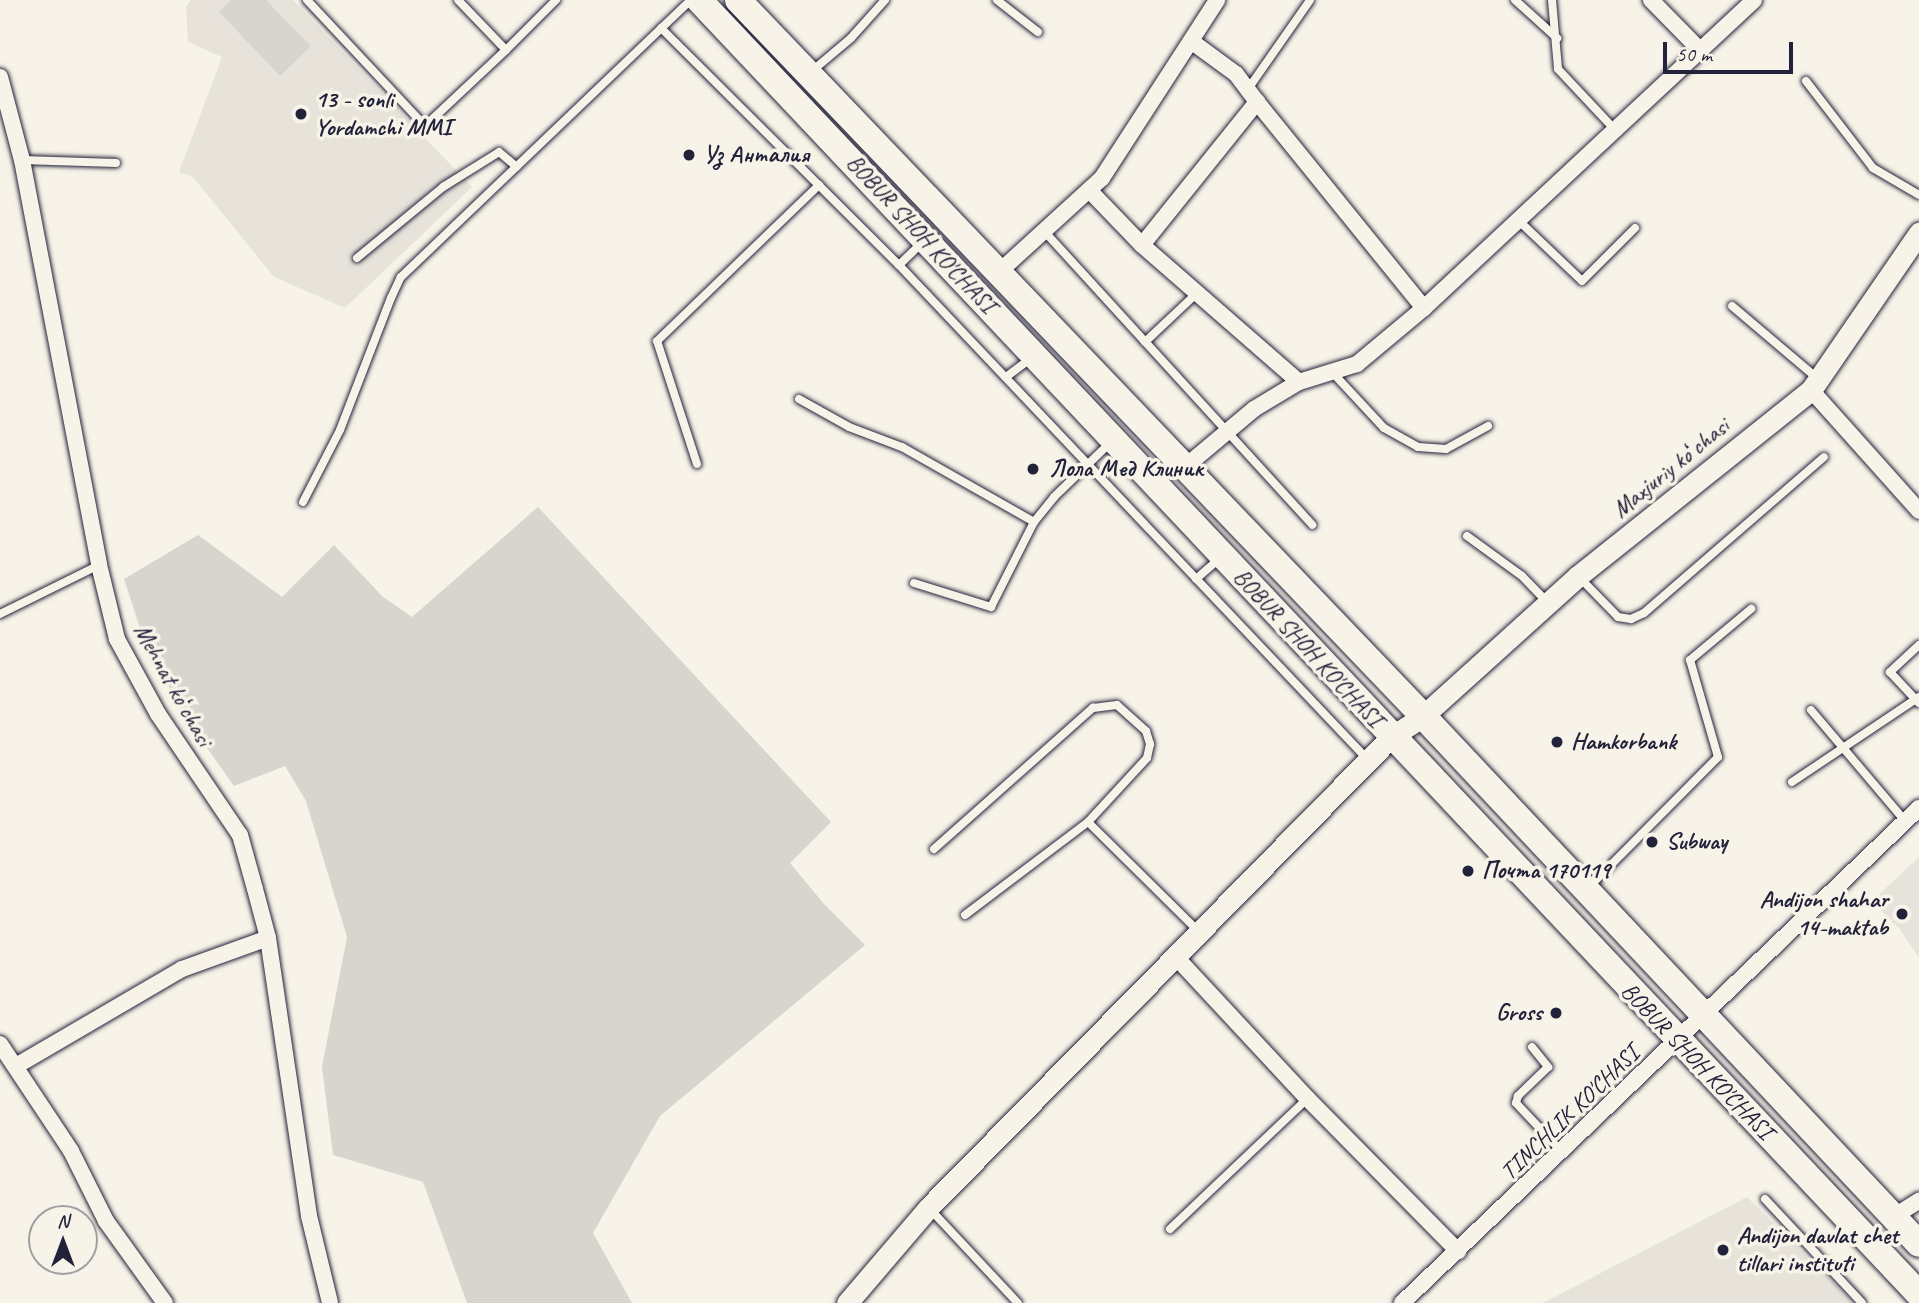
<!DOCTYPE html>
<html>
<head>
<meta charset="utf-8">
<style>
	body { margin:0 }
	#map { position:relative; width:1919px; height:1303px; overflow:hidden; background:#f7f3e8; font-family:Caveat,sans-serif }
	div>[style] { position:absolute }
	.built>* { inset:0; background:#e7e3db }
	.green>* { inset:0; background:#d8d5cf }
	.roads { filter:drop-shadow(0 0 2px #22223b) drop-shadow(0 0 2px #22223b) }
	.service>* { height:8px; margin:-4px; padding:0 4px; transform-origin:4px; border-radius:4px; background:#f7f3e8 }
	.minor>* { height:16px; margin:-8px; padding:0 8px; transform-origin:8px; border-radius:8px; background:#f7f3e8 }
	.tertiary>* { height:21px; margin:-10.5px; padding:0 10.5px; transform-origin:10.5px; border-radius:10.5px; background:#f7f3e8 }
	.primary>* { height:26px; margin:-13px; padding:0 13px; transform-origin:13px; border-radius:13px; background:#f7f3e8 }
	.dots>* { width:19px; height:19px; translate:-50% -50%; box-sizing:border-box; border:4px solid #f7f3e8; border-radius:50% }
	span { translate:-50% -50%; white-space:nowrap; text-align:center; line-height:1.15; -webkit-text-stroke:7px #f7f3e8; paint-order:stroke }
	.poi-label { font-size:24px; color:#22223b; font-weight:700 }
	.left { translate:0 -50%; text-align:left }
	.right { translate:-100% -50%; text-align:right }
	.street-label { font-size:24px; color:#22223b }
	.north { position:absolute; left:28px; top:1205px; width:70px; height:70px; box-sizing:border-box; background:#f7f3e8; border:2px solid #a29fa3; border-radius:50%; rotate:0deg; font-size:19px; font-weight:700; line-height:28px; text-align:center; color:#22223b }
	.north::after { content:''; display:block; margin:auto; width:24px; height:32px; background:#22223b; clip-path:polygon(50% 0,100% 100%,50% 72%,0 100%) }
	.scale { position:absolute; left:1663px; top:42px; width:130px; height:32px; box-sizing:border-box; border:4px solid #22223b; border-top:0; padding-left:9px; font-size:21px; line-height:24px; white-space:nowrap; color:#22223b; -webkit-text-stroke:5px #f7f3e8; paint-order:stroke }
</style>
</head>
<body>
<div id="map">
	<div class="built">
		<div style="clip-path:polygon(191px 0,293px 0,472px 187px,345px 308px,274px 277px,193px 177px,179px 172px,222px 57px,188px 42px,186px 6px)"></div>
		<div style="clip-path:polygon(1919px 857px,1919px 958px,1899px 928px,1872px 901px)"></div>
		<div style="clip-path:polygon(1747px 1197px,1854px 1303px,1543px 1303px)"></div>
	</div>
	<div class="green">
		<div style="clip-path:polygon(231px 0,266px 0,311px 46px,280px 76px,219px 12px)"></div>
		<div style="clip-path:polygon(538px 507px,831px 822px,790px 863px,824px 904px,865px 945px,660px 1116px,593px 1233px,632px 1303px,467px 1303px,423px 1182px,333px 1155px,322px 1067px,347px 937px,306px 801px,285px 766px,234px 786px,183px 714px,141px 631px,124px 579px,198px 535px,282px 597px,334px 545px,382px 596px,412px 617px)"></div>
	</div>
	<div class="roads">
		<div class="service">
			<div style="left:307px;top:0;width:173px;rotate:46.9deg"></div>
			<div style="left:425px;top:126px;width:111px;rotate:-43.2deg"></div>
			<div style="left:506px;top:50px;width:69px;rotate:-133.8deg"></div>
			<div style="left:997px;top:0;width:52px;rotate:38deg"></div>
			<div style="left:1515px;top:0;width:57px;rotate:42.1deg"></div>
			<div style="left:1552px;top:0;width:69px;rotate:85deg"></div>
			<div style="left:1558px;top:69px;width:83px;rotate:46.9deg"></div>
			<div style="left:661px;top:28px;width:336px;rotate:44.9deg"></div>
			<div style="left:899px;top:265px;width:682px;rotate:46.54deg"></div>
			<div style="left:506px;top:50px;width:71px;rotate:-45deg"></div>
			<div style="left:812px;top:71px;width:51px;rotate:-40.2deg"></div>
			<div style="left:851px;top:38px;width:51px;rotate:-48.2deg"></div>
			<div style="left:1806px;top:81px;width:110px;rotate:52.4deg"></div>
			<div style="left:1873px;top:168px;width:53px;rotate:30.4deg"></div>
			<div style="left:1248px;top:89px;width:108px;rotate:-55.1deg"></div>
			<div style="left:22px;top:160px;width:94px;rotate:1.8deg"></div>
			<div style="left:1518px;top:220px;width:88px;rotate:43.6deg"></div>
			<div style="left:1582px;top:281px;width:75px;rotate:-45deg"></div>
			<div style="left:1044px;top:231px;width:398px;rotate:47.6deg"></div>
			<div style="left:357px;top:258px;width:112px;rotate:-39.5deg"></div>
			<div style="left:443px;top:187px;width:66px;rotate:-32deg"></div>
			<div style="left:499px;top:152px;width:23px;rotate:40deg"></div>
			<div style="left:899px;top:265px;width:30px;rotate:-44deg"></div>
			<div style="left:1732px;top:306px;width:113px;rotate:40.3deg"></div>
			<div style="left:1145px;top:342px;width:71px;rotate:-43.3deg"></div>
			<div style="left:1332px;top:372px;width:76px;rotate:47.1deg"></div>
			<div style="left:1384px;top:428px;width:39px;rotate:29deg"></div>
			<div style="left:1418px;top:447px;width:28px;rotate:4deg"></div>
			<div style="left:1446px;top:449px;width:48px;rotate:-28.7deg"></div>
			<div style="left:1006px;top:377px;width:30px;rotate:-37deg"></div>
			<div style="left:799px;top:399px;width:57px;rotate:29.2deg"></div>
			<div style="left:849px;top:427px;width:57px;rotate:20.7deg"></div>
			<div style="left:902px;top:447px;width:152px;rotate:29.6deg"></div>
			<div style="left:697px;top:464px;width:129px;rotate:-108deg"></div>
			<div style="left:657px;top:341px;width:225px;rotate:-43.9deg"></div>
			<div style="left:303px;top:502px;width:81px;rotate:-62.8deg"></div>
			<div style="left:340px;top:430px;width:142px;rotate:-68.9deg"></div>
			<div style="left:391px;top:298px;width:23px;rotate:-65deg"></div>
			<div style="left:401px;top:277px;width:401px;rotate:-43.7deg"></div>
			<div style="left:1467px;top:536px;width:68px;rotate:36deg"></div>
			<div style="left:1522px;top:576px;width:37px;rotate:46deg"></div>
			<div style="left:1579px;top:577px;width:56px;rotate:45.7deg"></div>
			<div style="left:1618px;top:617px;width:13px;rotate:9deg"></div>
			<div style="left:1631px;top:619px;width:14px;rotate:-25deg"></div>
			<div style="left:1644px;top:613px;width:238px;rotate:-40.9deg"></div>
			<div style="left:1196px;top:579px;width:32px;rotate:-41deg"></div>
			<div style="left:914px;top:583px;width:81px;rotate:17.3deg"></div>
			<div style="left:991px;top:607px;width:95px;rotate:-63.2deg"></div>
			<div style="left:1034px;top:522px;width:32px;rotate:-51deg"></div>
			<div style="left:1054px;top:497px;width:79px;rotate:-44deg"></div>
			<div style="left:0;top:614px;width:110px;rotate:-26.3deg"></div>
			<div style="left:1919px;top:645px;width:40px;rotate:137deg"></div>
			<div style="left:1890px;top:672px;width:42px;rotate:46.9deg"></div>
			<div style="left:1811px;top:710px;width:145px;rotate:49.7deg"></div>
			<div style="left:1792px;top:782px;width:153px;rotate:-33.8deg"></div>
			<div style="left:934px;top:849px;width:213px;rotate:-41.6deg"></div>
			<div style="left:1093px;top:708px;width:24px;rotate:-7deg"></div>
			<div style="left:1117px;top:705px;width:39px;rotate:42deg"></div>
			<div style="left:1146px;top:731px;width:14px;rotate:73deg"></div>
			<div style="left:1150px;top:744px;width:14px;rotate:102deg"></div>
			<div style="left:1147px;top:758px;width:87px;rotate:132.7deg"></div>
			<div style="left:1088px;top:822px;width:155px;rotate:44.7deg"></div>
			<div style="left:1589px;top:887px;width:183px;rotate:-45.2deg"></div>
			<div style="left:1718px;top:757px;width:101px;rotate:-106.1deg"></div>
			<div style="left:1690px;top:660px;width:80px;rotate:-39.9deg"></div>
			<div style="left:965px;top:915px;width:154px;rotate:-37.1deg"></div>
			<div style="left:1532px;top:1047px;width:26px;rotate:51deg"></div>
			<div style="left:1548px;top:1067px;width:42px;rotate:136deg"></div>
			<div style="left:1518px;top:1096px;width:7px;rotate:106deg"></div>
			<div style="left:1516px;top:1103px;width:67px;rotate:46.8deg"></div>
			<div style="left:1765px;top:1199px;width:142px;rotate:47deg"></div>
			<div style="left:929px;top:1208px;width:130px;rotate:46.9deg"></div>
			<div style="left:1170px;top:1229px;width:189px;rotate:-43.5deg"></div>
		</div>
		<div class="minor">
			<div style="left:1651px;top:0;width:70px;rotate:45.6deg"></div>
			<div style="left:1191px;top:41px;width:56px;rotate:36.3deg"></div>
			<div style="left:1236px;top:74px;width:35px;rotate:53deg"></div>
			<div style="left:0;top:77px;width:86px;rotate:75.2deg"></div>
			<div style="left:22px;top:160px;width:412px;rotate:79.2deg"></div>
			<div style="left:99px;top:565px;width:76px;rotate:76.3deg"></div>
			<div style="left:117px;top:639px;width:85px;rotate:61.3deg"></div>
			<div style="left:158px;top:714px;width:146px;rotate:55.9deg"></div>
			<div style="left:240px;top:835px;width:56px;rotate:74.5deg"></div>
			<div style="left:255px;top:889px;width:51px;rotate:75.1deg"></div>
			<div style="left:268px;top:938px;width:281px;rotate:81.6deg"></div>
			<div style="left:309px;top:1216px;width:89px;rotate:76.4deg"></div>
			<div style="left:1089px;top:190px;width:76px;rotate:46.1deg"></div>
			<div style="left:1142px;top:245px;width:184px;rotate:-51.2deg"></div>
			<div style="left:1257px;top:102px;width:265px;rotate:51deg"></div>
			<div style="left:1424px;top:308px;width:451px;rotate:-43deg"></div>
			<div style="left:1142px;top:245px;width:208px;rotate:41.1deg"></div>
			<div style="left:999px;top:272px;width:139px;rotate:-42.4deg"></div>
			<div style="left:1102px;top:178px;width:212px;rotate:-57.1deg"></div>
			<div style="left:1811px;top:390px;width:162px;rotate:48.2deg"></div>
			<div style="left:1185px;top:467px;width:90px;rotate:-40deg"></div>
			<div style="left:1254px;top:409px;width:52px;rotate:-31deg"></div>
			<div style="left:1299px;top:382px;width:61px;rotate:-17.2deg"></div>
			<div style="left:1357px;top:364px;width:87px;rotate:-39.9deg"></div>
			<div style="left:1174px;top:955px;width:197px;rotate:47.1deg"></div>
			<div style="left:1308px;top:1099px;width:214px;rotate:45.4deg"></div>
			<div style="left:0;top:1044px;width:128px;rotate:56.4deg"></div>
			<div style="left:71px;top:1151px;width:78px;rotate:63.4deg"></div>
			<div style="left:106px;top:1221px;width:101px;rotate:54.3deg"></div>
			<div style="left:16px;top:1066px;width:192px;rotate:-30.3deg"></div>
			<div style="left:182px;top:969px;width:91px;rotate:-19.8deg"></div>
			<div style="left:1893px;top:1217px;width:31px;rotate:-32deg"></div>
			<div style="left:1402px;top:1303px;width:716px;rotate:-43.75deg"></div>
		</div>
		<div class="tertiary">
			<div style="left:847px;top:1303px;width:125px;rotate:-49.5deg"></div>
			<div style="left:928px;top:1208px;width:660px;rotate:-45.49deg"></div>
			<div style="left:1391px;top:737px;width:38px;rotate:-33deg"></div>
			<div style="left:1423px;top:716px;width:209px;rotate:-42.1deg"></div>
			<div style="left:1578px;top:576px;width:298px;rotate:-38.6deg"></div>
			<div style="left:1811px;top:390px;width:191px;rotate:-55.5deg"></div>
		</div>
		<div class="primary">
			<div style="left:699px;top:0;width:1778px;rotate:46.69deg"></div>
			<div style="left:738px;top:0;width:991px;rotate:46.27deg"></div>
			<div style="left:1423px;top:716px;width:724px;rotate:46.79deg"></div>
		</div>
	</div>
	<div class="dots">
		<div style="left:301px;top:114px;background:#22223b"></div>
		<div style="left:689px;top:155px;background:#22223b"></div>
		<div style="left:1033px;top:469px;background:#22223b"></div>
		<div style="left:1557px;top:742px;background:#22223b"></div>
		<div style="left:1652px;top:842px;background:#22223b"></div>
		<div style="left:1468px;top:871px;background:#22223b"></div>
		<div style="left:1902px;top:914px;background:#22223b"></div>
		<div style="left:1556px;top:1013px;background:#22223b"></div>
		<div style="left:1723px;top:1250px;background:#22223b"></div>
	</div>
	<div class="poi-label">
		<span class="left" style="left:315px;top:114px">13 - sonli<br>Yordamchi MMI</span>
		<span class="left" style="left:703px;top:155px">Уз Анталия</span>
		<span class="left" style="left:1049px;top:469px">Лола Мед Клиник</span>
		<span class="left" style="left:1571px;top:742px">Hamkorbank</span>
		<span class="left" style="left:1666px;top:842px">Subway</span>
		<span class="left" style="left:1482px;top:871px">Почта 170119</span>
		<span class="right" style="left:1888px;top:914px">Andijon shahar<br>14-maktab</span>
		<span class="right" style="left:1542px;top:1013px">Gross</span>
		<span class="left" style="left:1737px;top:1250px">Andijon davlat chet<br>tillari instituti</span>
	</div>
	<div class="street-label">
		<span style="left:921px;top:234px;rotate:47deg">BOBUR SHOH KO'CHASI</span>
		<span style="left:1671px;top:468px;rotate:-39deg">Maxjuriy koʻchasi</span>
		<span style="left:1308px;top:648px;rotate:47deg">BOBUR SHOH KO'CHASI</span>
		<span style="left:173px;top:685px;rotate:61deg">Mehnat koʻchasi</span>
		<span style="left:1697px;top:1061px;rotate:46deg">BOBUR SHOH KO'CHASI</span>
		<span style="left:1570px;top:1113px;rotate:-44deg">TINCHLIK KO'CHASI</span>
	</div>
	<div class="north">N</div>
	<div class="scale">50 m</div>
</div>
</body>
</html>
